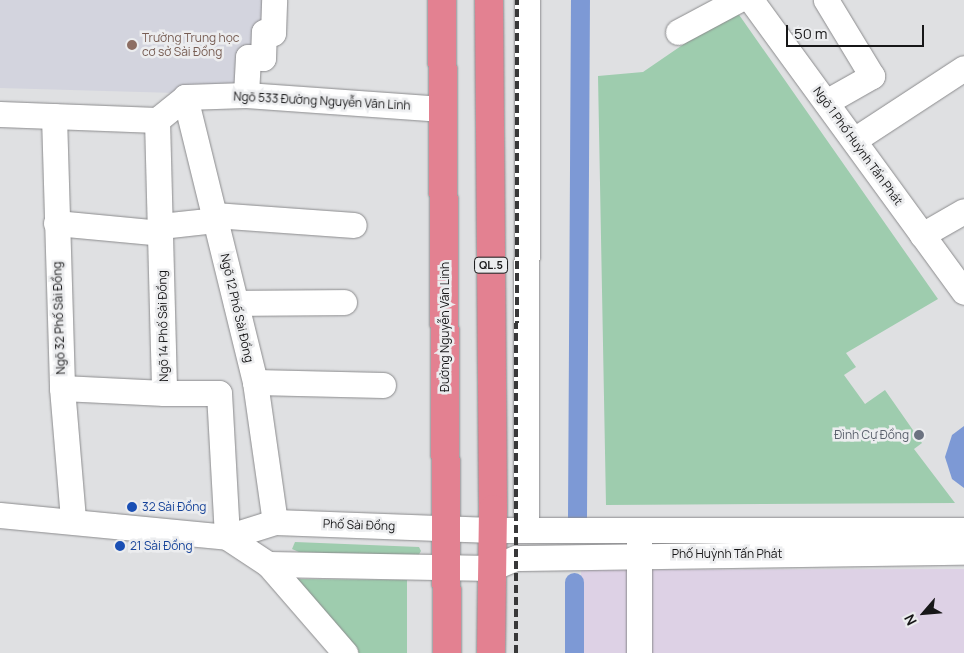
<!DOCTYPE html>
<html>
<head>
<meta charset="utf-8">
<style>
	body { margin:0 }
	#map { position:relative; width:964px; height:653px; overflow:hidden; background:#dfe0e2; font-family:Manrope,sans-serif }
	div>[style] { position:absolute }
	.built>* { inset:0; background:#d3d4de }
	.industrial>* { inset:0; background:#ddd1e5 }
	.green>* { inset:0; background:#9eccae }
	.water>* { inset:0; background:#7d99d5 }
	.canal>* { height:19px; margin:-9.5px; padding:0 9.5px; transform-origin:9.5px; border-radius:9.5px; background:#7d99d5 }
	.roads { filter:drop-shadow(0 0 1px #8b8b8d) drop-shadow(0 0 1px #8b8b8d) }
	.minor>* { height:25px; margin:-12.5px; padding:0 12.5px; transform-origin:12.5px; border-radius:12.5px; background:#fff }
	.highway>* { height:28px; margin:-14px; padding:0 14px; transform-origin:14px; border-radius:14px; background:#e38191 }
	.rail>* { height:4px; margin-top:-2px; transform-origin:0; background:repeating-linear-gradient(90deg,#383839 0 8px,transparent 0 12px) }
	.dots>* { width:14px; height:14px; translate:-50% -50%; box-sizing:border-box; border:2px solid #ecedef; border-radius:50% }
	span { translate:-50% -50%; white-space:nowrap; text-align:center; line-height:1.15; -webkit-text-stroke:5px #ecedef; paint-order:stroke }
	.shield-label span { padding:1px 4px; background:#ecedef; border:1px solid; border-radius:4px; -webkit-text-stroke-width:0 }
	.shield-label { font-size:11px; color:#171718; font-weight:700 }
	.education-label { font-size:12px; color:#785e54 }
	.left { translate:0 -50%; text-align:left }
	.street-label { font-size:12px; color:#171718 }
	.worship-label { font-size:12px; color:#5b616d }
	.right { translate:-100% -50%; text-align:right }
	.transit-label { font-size:12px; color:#164399 }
	.north { position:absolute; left:899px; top:588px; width:50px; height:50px; -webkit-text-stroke:4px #ecedef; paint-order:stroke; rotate:243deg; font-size:14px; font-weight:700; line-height:20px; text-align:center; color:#171718 }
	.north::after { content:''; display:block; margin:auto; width:18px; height:22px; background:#171718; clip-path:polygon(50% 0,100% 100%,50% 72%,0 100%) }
	.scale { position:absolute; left:786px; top:25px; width:138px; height:22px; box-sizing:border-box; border:2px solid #171718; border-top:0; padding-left:6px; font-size:15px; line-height:18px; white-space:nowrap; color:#171718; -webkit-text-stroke:4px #ecedef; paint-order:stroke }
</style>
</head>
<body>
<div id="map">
	<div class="built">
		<div style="clip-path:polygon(0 0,271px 0,246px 95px,0 88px)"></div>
	</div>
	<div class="industrial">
		<div style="clip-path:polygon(964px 569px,964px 653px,581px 653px,581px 570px)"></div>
	</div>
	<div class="green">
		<div style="clip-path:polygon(735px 9px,938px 299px,846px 353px,856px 367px,844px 375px,865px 404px,885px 390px,922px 443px,914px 449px,955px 503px,606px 505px,598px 76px,643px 72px)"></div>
		<div style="clip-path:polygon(295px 542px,419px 547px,421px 551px,418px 556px,299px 552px,292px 549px)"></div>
		<div style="clip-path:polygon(291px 579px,407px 580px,407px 653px,352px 653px)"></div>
	</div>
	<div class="water">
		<div style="clip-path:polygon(964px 426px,964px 488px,952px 479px,945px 457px,952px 435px)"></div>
	</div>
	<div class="canal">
		<div style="left:577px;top:517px;width:517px;rotate:-89.67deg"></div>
		<div style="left:574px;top:653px;width:71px;rotate:-90deg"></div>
	</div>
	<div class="roads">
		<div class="minor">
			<div style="left:751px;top:0;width:361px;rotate:53.9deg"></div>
			<div style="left:678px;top:32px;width:68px;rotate:-28.1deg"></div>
			<div style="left:246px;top:95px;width:38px;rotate:-87deg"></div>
			<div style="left:248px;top:57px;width:15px;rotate:4deg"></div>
			<div style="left:263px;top:58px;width:26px;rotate:-88deg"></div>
			<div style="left:264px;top:32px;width:9px;rotate:6deg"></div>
			<div style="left:273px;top:33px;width:33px;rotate:-88deg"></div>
			<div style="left:185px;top:97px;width:293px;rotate:76.2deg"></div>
			<div style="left:255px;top:382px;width:141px;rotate:81.9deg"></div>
			<div style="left:826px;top:102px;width:53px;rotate:-29.5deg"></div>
			<div style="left:872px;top:76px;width:89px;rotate:-121.2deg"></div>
			<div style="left:0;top:114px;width:157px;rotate:2.2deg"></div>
			<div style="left:157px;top:120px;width:36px;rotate:-39deg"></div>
			<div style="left:185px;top:97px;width:61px;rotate:-1.9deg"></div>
			<div style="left:246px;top:95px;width:197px;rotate:4.1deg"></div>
			<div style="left:54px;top:116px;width:272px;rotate:88.3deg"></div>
			<div style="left:62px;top:388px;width:132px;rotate:85.2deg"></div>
			<div style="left:157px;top:120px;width:273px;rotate:88.5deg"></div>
			<div style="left:164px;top:393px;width:55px"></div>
			<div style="left:219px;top:393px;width:144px;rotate:86.8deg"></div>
			<div style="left:854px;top:140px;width:131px;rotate:-33.2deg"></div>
			<div style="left:214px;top:215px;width:140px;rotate:4.1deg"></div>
			<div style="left:56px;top:223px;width:105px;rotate:5.4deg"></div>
			<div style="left:161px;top:226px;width:54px;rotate:-6.3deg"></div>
			<div style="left:922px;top:235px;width:48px;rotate:-29.7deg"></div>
			<div style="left:236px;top:303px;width:108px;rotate:-0.5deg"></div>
			<div style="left:255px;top:382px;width:128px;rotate:1.3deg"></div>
			<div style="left:62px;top:388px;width:102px;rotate:2.8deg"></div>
			<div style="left:0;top:515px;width:228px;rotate:5.5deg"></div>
			<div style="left:227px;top:537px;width:50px;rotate:-17.4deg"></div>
			<div style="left:275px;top:522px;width:217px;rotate:2.1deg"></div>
			<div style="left:492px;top:530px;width:472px"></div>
			<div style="left:526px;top:530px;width:530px;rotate:-89.89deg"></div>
			<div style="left:227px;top:537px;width:49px;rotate:33.4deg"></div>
			<div style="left:268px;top:564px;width:224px;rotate:1deg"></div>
			<div style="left:492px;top:568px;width:26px;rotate:-23deg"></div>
			<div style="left:516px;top:558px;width:448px;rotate:-0.8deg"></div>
			<div style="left:268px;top:564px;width:118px;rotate:49.1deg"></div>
			<div style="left:639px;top:653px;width:115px;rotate:-90deg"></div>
		</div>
		<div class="highway">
			<div style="left:442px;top:0;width:653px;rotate:89.56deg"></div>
			<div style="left:489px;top:0;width:509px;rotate:89.55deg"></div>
			<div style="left:493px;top:509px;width:144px;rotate:90.8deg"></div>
		</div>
	</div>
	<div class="rail">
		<div style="left:516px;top:653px;width:653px;rotate:-89.91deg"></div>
	</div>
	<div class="dots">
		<div style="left:132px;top:45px;background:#8d6e63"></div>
		<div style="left:919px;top:435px;background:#6b7280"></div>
		<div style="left:132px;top:507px;background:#1a4fb4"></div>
		<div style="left:120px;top:546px;background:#1a4fb4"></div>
	</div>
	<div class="shield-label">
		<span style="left:491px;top:265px">QL.5</span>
	</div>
	<div class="education-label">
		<span class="left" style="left:142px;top:45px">Trường Trung học<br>cơ sở Sài Đồng</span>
	</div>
	<div class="street-label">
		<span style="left:322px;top:101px;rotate:3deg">Ngõ 533 Đường Nguyễn Văn Linh</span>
		<span style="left:858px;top:146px;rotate:54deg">Ngõ 1 Phố Huỳnh Tấn Phát</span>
		<span style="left:237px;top:308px;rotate:77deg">Ngõ 12 Phố Sài Đồng</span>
		<span style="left:59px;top:318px;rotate:-92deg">Ngõ 32 Phố Sài Đồng</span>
		<span style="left:163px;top:326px;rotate:-91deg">Ngõ 14 Phố Sài Đồng</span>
		<span style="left:445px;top:327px;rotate:-90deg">Đường Nguyễn Văn Linh</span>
		<span style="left:359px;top:525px;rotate:2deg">Phố Sài Đồng</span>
		<span style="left:727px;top:554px">Phố Huỳnh Tấn Phát</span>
	</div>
	<div class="worship-label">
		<span class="right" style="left:909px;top:435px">Đình Cự Đồng</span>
	</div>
	<div class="transit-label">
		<span class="left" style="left:142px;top:507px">32 Sài Đồng</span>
		<span class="left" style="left:130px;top:546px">21 Sài Đồng</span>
	</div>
	<div class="north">N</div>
	<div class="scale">50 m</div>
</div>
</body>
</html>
